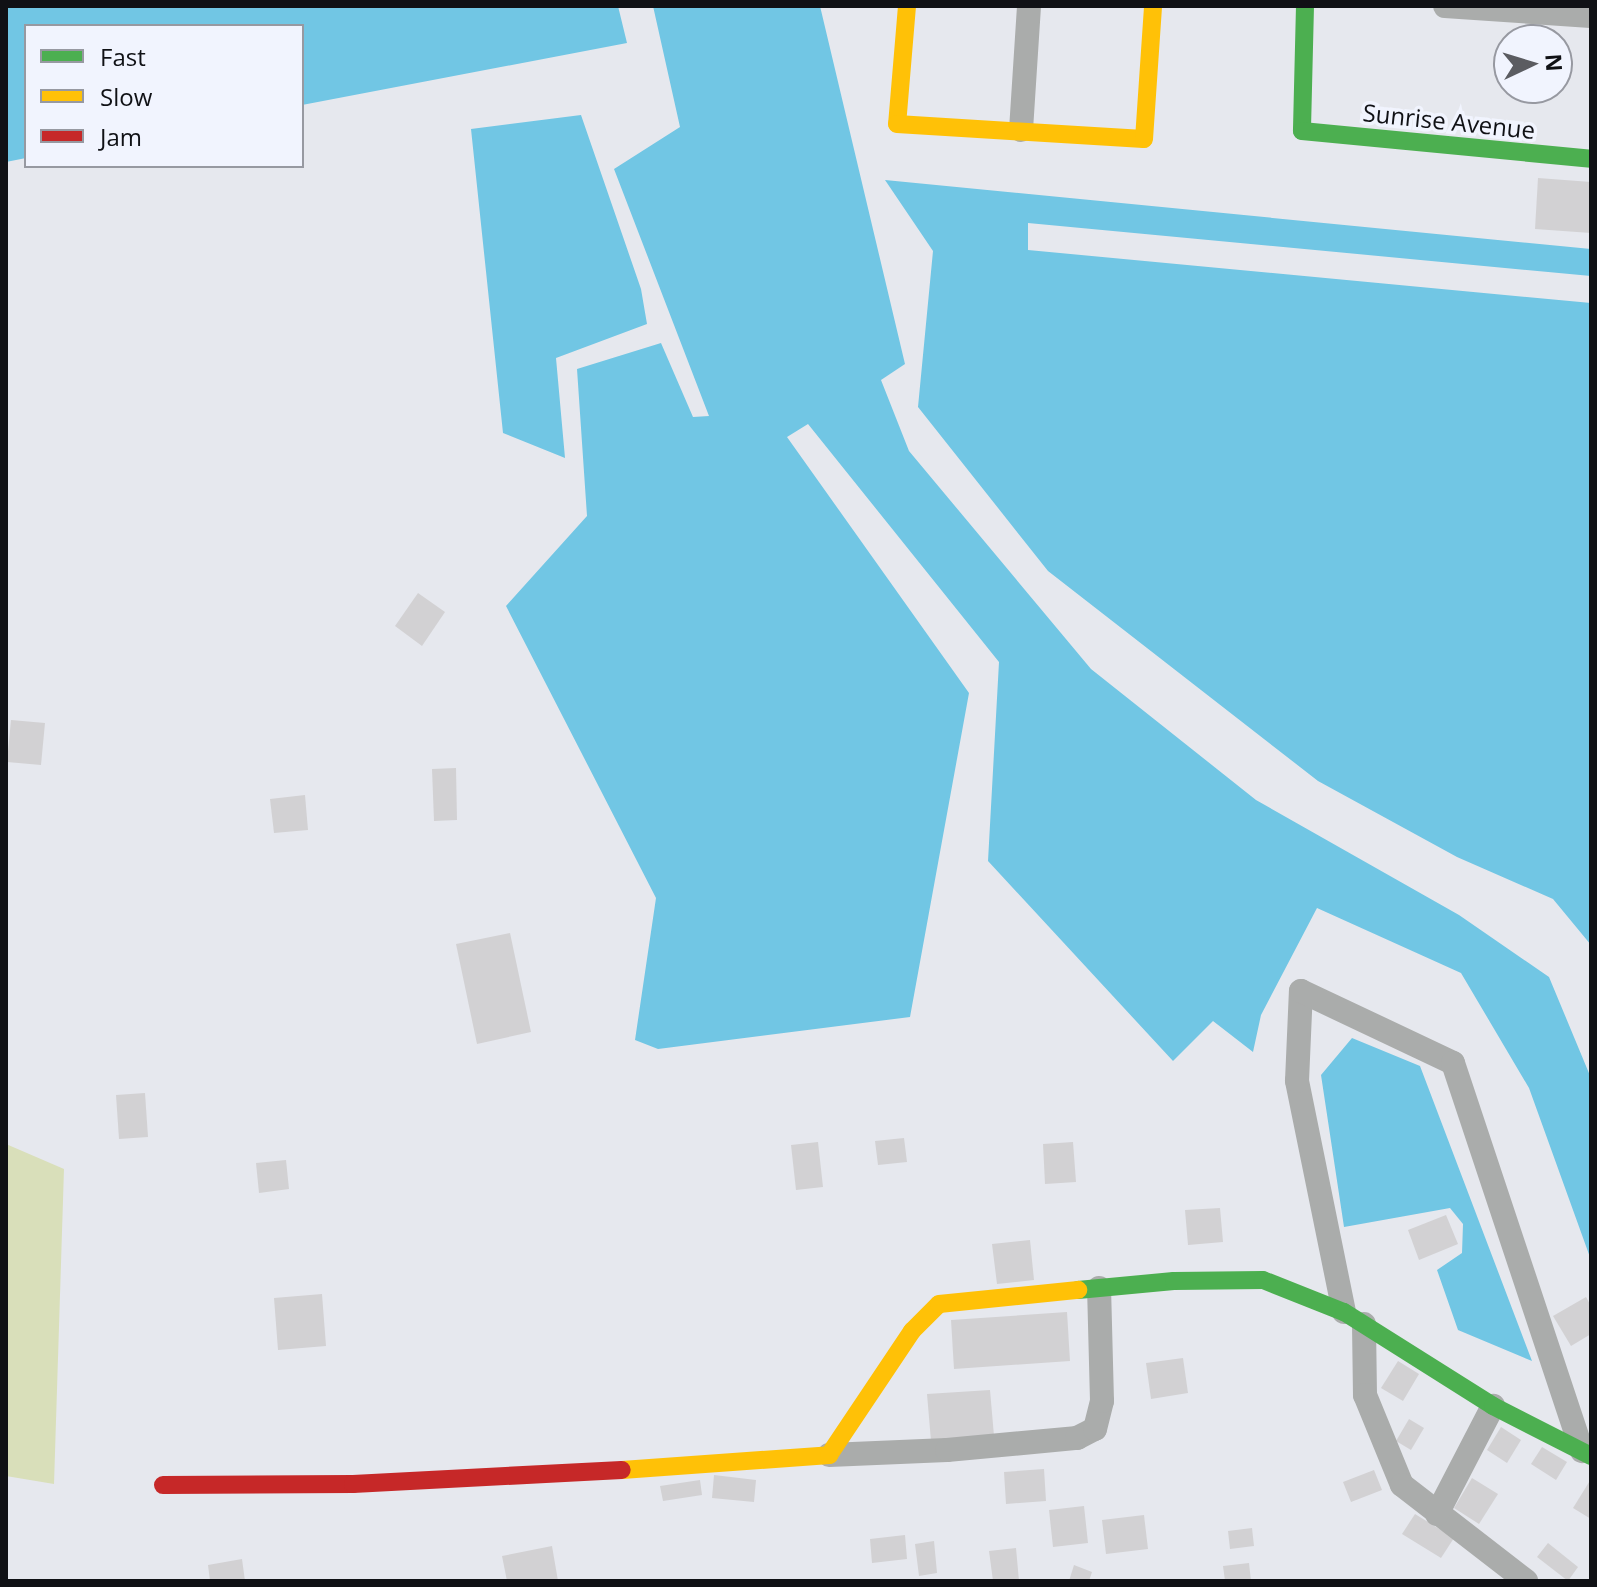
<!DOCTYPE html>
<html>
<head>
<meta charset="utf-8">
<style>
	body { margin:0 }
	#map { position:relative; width:1597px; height:1587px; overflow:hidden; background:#e6e8ee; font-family:"Open Sans",sans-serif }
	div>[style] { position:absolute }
	.green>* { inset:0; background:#d9dfba }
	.water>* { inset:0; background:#71c6e4 }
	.building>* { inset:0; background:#d2d1d3 }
	.street>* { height:24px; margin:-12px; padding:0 12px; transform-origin:12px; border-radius:12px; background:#aaacab }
	.fast>* { height:18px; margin:-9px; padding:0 9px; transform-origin:9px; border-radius:9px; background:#4caf50 }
	.slow>* { height:18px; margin:-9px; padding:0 9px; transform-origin:9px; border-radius:9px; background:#ffc107 }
	.jam>* { height:18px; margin:-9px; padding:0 9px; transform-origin:9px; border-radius:9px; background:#c62828 }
	span { translate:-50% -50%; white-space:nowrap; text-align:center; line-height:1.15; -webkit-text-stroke:7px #f1f4fe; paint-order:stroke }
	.street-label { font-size:24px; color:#101115 }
	.frame { position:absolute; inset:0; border:8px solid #101115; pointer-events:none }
	.legend { position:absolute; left:24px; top:24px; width:280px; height:144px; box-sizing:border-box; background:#f1f4fe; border:2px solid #9799a1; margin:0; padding:10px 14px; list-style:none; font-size:24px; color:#101115 }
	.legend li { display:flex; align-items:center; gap:16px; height:40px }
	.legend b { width:40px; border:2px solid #9799a1 }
	.north { position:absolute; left:1493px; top:24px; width:80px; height:80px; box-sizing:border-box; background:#f1f4fe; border:2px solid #9799a1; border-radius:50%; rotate:86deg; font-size:22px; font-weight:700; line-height:32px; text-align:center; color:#101115 }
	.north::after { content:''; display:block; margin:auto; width:28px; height:36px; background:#5b5c61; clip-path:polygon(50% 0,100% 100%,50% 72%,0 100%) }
</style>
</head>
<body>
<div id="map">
	<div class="green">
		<div style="clip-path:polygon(6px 1144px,64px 1169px,54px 1484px,6px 1476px)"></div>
	</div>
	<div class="water">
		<div style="clip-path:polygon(6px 6px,618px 6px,627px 43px,302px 105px,302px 26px,26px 26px,26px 158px,6px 162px)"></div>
		<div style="clip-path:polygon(653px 6px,820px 6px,905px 364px,881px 380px,909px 451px,1091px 669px,1256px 800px,1459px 915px,1549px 977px,1591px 1078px,1591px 1260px,1529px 1088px,1461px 973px,1317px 908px,1261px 1015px,1253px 1052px,1213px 1021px,1173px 1061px,988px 861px,999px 662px,808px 424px,787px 437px,969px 693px,910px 1017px,658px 1049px,635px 1040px,656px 898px,506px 606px,587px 516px,577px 369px,661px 343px,693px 417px,709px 416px,614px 169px,680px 127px)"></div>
		<div style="clip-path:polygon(581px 115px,641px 289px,647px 324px,556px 358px,565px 458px,503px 433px,471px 129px)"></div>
		<div style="clip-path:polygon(885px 180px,1591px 249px,1591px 276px,1028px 223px,1028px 250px,1591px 303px,1591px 945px,1553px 899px,1457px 857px,1318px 781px,1048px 571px,918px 407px,933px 251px)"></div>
		<div style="clip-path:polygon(1352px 1038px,1420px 1066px,1532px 1361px,1458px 1330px,1437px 1270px,1462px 1253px,1463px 1224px,1450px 1208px,1344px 1227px,1321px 1075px)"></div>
	</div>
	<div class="building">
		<div style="clip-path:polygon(1538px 178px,1591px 182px,1591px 233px,1535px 229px)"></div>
		<div style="clip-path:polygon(418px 593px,445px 612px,422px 646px,395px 626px)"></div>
		<div style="clip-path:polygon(11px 720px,45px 723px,41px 765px,7px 762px)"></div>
		<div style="clip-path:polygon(456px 768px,457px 820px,434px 821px,432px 769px)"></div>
		<div style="clip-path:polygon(305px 795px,308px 830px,274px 833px,270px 799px)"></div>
		<div style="clip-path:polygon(510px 933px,531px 1032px,477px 1044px,456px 944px)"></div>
		<div style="clip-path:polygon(145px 1093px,148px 1137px,119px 1139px,116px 1095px)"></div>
		<div style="clip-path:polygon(904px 1138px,907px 1162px,878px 1165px,875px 1141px)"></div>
		<div style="clip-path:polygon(818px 1142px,823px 1187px,796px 1190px,791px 1145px)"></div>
		<div style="clip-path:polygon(1073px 1142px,1076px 1182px,1045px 1184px,1043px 1144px)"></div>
		<div style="clip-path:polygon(286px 1160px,289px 1189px,259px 1193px,256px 1163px)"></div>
		<div style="clip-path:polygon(1220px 1208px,1223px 1242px,1188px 1245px,1185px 1210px)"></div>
		<div style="clip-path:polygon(1446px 1215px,1458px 1244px,1419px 1260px,1408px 1230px)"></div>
		<div style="clip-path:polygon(1030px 1240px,1034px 1280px,997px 1284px,992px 1244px)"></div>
		<div style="clip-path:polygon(322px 1294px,326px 1346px,278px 1350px,274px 1298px)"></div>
		<div style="clip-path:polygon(1586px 1297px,1591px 1306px,1591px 1334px,1571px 1346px,1553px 1316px)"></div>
		<div style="clip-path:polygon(1067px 1312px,1070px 1361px,954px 1369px,951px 1320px)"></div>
		<div style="clip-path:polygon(1183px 1358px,1188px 1393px,1151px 1399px,1146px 1363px)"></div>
		<div style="clip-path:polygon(1398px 1361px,1419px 1374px,1403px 1401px,1381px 1388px)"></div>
		<div style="clip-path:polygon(990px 1390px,994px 1436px,931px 1441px,927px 1394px)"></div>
		<div style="clip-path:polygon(1409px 1419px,1424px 1428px,1411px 1450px,1396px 1441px)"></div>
		<div style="clip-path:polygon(1501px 1427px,1521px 1440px,1507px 1463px,1487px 1450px)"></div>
		<div style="clip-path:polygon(1542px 1447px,1567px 1462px,1556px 1480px,1531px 1464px)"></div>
		<div style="clip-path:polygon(1044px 1469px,1046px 1501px,1006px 1504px,1004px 1472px)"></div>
		<div style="clip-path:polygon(1374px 1470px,1382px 1490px,1351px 1502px,1343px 1482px)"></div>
		<div style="clip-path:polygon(714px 1475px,756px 1480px,754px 1502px,712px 1498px)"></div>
		<div style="clip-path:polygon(1472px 1478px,1498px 1494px,1479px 1524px,1454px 1508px)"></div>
		<div style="clip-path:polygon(1591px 1479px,1591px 1519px,1573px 1508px)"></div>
		<div style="clip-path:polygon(700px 1480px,702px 1495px,663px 1501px,660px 1486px)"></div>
		<div style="clip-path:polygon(1084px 1506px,1088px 1543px,1053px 1547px,1049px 1510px)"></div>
		<div style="clip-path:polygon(1415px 1514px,1454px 1538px,1441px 1558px,1402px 1534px)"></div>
		<div style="clip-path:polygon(1144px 1515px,1148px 1549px,1106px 1554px,1102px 1520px)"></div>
		<div style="clip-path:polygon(1252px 1528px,1254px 1546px,1230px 1549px,1228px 1531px)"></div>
		<div style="clip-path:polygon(905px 1535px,907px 1559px,872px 1563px,870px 1539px)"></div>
		<div style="clip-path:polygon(934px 1541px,937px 1573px,919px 1576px,915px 1544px)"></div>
		<div style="clip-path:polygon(1548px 1543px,1578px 1567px,1568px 1581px,1537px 1557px)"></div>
		<div style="clip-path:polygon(552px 1546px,558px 1581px,507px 1581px,502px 1556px)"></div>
		<div style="clip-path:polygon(1016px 1548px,1019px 1581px,993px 1581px,989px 1551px)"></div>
		<div style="clip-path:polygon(242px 1559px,245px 1581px,210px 1581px,208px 1565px)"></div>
		<div style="clip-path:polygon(1249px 1563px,1251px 1581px,1225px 1581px,1223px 1566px)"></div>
		<div style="clip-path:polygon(1074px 1565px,1092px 1572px,1089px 1581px,1069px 1581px)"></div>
	</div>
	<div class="street">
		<div style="left:1445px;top:6px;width:146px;rotate:3.9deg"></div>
		<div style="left:1021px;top:130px;width:124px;rotate:-86.3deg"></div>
		<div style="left:1344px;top:1312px;width:236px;rotate:-101.5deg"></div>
		<div style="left:1297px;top:1081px;width:90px;rotate:-87.5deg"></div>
		<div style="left:1301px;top:991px;width:168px;rotate:25.3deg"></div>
		<div style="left:1453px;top:1063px;width:409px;rotate:71.6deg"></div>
		<div style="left:1364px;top:1324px;width:71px;rotate:89.2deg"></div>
		<div style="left:1365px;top:1395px;width:97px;rotate:67.7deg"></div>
		<div style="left:1402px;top:1485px;width:157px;rotate:37.7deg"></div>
		<div style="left:829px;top:1455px;width:118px;rotate:-2.4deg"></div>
		<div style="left:947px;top:1450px;width:131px;rotate:-5.3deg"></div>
		<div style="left:1077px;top:1438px;width:20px;rotate:-27deg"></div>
		<div style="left:1095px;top:1429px;width:29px;rotate:-76deg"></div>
		<div style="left:1102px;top:1401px;width:113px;rotate:-91.5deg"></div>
		<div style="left:1437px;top:1514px;width:122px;rotate:-62.6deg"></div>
	</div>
	<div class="fast">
		<div style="left:1305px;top:6px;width:125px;rotate:91.4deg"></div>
		<div style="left:1302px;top:131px;width:290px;rotate:5.5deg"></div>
		<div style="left:1078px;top:1290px;width:96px;rotate:-5.4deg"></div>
		<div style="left:1174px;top:1281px;width:89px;rotate:-0.6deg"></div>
		<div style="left:1263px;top:1280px;width:87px;rotate:21.6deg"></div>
		<div style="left:1344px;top:1312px;width:176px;rotate:32.2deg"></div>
		<div style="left:1493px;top:1406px;width:110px;rotate:27deg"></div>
	</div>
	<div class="slow">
		<div style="left:907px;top:6px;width:118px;rotate:94.8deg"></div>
		<div style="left:897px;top:124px;width:247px;rotate:3.5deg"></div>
		<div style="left:1144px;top:139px;width:133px;rotate:-86.1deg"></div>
		<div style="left:622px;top:1470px;width:208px;rotate:-4.1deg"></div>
		<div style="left:829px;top:1455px;width:149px;rotate:-56.2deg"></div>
		<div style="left:912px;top:1331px;width:38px;rotate:-45deg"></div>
		<div style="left:939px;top:1304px;width:140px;rotate:-5.8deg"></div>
	</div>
	<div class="jam">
		<div style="left:163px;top:1485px;width:190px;rotate:-0.3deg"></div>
		<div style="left:353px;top:1484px;width:269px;rotate:-3deg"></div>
	</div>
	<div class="street-label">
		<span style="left:1449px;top:121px;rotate:6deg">Sunrise Avenue</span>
	</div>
	<div class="frame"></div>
	<ul class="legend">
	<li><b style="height:10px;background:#4caf50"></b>Fast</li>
	<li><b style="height:10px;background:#ffc107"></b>Slow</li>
	<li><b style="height:10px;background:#c62828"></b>Jam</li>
	</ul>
	<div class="north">N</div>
</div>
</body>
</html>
